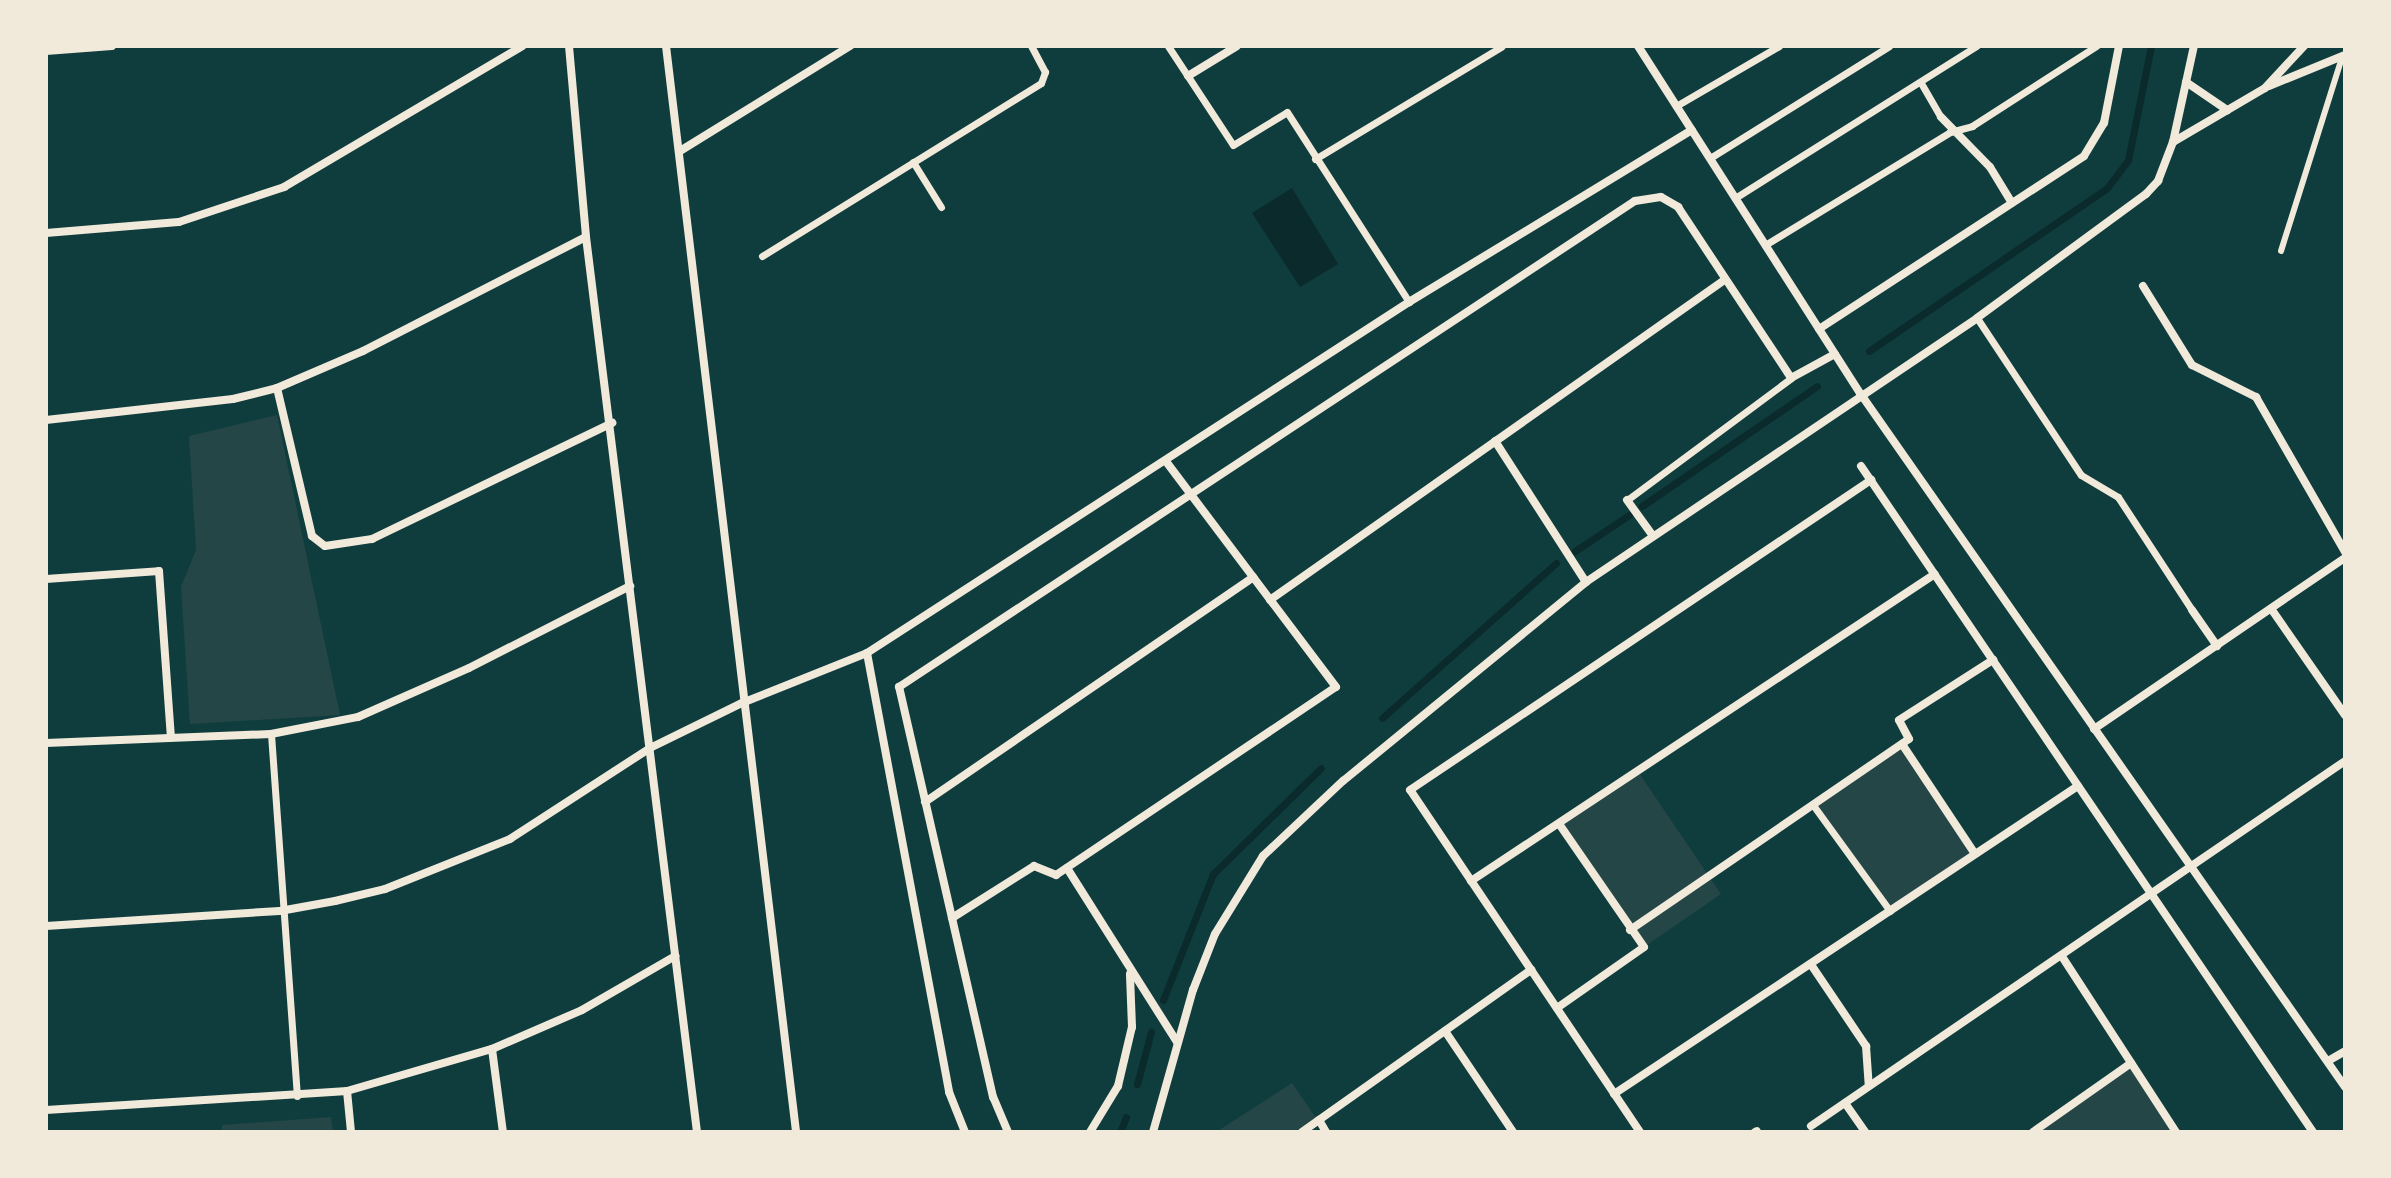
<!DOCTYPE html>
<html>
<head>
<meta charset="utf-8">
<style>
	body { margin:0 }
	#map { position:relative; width:2391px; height:1178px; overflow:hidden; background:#0f3d3e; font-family:Mulish,sans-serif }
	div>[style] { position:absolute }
	.green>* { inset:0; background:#244646 }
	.water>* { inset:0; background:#0a2a2b }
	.stream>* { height:7px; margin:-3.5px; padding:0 3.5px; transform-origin:3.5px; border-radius:3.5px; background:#0a2a2b }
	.service>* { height:6px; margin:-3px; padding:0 3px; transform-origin:3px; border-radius:3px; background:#f1e9da }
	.pedestrian>* { height:7px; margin:-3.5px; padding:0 3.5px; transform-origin:3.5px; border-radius:3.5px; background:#f1e9da }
	.minor>* { height:8px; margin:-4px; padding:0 4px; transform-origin:4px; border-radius:4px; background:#f1e9da }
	span { translate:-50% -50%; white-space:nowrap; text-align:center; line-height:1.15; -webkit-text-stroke:6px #f1e9da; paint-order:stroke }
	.frame { position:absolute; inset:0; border:48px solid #f1e9da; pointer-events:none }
</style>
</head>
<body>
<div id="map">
	<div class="green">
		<div style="clip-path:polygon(277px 415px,340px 715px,190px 724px,181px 587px,196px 550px,189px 436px)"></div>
		<div style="clip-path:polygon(1902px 744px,1975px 854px,1890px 911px,1813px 805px)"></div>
		<div style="clip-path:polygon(1637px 770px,1721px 894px,1644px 947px,1559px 824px)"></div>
		<div style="clip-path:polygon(2131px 1063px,2176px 1132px,2038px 1132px)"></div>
		<div style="clip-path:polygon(1292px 1083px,1316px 1118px,1296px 1132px,1216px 1132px)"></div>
		<div style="clip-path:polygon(331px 1117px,333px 1132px,222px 1132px,222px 1125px)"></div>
	</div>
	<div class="water">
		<div style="clip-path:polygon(1292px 188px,1338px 264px,1300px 287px,1252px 213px)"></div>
	</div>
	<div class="stream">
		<div style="left:1869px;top:351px;width:288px;rotate:-34.4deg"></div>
		<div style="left:2107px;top:188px;width:35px;rotate:-53deg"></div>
		<div style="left:2128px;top:160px;width:116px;rotate:-78.6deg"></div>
		<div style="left:1642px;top:506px;width:212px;rotate:-34.4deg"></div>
		<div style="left:1575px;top:551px;width:65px;rotate:-33.7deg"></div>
		<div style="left:1382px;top:718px;width:233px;rotate:-41.7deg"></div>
		<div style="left:1163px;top:1000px;width:136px;rotate:-68.4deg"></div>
		<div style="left:1213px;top:874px;width:151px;rotate:-44.5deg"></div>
		<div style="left:1137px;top:1084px;width:54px;rotate:-74.9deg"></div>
		<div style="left:1120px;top:1132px;width:16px;rotate:-68deg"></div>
	</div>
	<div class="service">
		<div style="left:2281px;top:251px;width:203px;rotate:-72.5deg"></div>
	</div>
	<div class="pedestrian">
		<div style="left:1168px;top:46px;width:118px;rotate:56.7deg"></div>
		<div style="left:1233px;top:145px;width:63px;rotate:-31.4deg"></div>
		<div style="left:1287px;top:112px;width:226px;rotate:57.3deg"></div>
		<div style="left:1921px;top:83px;width:39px;rotate:60deg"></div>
		<div style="left:1676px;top:106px;width:119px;rotate:-30.2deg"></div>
		<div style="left:1710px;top:158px;width:211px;rotate:-32deg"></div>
		<div style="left:1315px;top:159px;width:218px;rotate:-31.1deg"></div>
		<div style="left:913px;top:162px;width:53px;rotate:58.1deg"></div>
		<div style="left:1735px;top:198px;width:285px;rotate:-32.2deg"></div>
		<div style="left:1765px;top:245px;width:217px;rotate:-31.4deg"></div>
		<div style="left:1950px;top:132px;width:23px;rotate:-15deg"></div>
		<div style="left:1972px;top:126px;width:148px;rotate:-32.8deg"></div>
		<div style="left:762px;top:256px;width:328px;rotate:-31.8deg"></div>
		<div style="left:1041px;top:83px;width:12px;rotate:-70deg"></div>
		<div style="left:1045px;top:72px;width:30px;rotate:-118deg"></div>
		<div style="left:1977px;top:318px;width:188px;rotate:56.5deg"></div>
		<div style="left:2081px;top:475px;width:43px;rotate:30.7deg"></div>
		<div style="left:2118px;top:497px;width:135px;rotate:56.8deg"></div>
		<div style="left:1627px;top:500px;width:204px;rotate:-36.6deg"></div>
		<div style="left:271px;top:734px;width:363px;rotate:85.9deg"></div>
		<div style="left:1813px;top:805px;width:131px;rotate:54deg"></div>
	</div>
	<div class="minor">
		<div style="left:569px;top:46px;width:192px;rotate:84.9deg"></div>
		<div style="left:586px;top:237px;width:902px;rotate:82.93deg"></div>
		<div style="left:666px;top:46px;width:1094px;rotate:83.17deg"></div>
		<div style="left:1638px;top:46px;width:412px;rotate:57.4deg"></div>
		<div style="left:1860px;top:393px;width:847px;rotate:55.05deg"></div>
		<div style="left:46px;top:51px;width:66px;rotate:-4.3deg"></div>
		<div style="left:1188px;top:76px;width:57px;rotate:-31.5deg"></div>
		<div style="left:2186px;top:82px;width:50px;rotate:34.3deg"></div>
		<div style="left:2269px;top:86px;width:82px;rotate:-22.2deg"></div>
		<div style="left:1941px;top:117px;width:70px;rotate:45.6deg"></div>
		<div style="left:1990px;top:167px;width:42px;rotate:58.6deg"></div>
		<div style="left:2173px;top:142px;width:107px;rotate:-30.4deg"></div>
		<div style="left:2265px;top:88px;width:57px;rotate:-47.1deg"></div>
		<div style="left:680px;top:151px;width:200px;rotate:-31.7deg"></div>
		<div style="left:46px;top:233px;width:133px;rotate:-4.7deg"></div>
		<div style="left:179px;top:222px;width:111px;rotate:-18.4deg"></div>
		<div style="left:284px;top:187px;width:277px;rotate:-30.6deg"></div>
		<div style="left:2143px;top:286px;width:93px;rotate:58.2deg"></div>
		<div style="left:2192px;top:365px;width:72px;rotate:26.6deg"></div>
		<div style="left:2256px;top:397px;width:179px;rotate:60.1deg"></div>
		<div style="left:1819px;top:329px;width:316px;rotate:-33.1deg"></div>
		<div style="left:2084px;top:156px;width:39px;rotate:-59deg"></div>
		<div style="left:2104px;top:123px;width:78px;rotate:-79deg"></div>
		<div style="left:277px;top:388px;width:152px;rotate:76.7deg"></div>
		<div style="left:312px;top:536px;width:16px;rotate:38deg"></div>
		<div style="left:325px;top:546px;width:48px;rotate:-8.5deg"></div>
		<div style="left:372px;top:539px;width:267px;rotate:-25.8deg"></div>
		<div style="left:46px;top:420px;width:188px;rotate:-6.4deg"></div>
		<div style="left:233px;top:399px;width:45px;rotate:-14deg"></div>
		<div style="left:277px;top:388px;width:94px;rotate:-23.3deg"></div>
		<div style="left:363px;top:351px;width:250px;rotate:-27.1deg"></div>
		<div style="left:1495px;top:441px;width:168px;rotate:57.2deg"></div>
		<div style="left:1861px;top:466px;width:805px;rotate:55.84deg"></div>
		<div style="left:1627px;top:500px;width:44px;rotate:54.2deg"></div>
		<div style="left:46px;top:579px;width:113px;rotate:-4deg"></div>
		<div style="left:159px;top:571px;width:167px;rotate:85.9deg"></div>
		<div style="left:1270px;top:600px;width:554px;rotate:-35.15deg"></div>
		<div style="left:2192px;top:610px;width:44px;rotate:55.2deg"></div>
		<div style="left:2272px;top:610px;width:128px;rotate:55.2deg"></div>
		<div style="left:867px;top:653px;width:447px;rotate:79.4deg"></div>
		<div style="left:949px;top:1092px;width:43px;rotate:68.2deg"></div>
		<div style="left:2094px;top:729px;width:304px;rotate:-34.3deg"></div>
		<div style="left:46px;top:743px;width:225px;rotate:-2.3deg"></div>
		<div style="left:271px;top:734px;width:89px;rotate:-11.1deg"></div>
		<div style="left:358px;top:717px;width:121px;rotate:-23.8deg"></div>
		<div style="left:469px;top:668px;width:181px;rotate:-27deg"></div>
		<div style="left:1902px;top:744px;width:132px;rotate:56.4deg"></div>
		<div style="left:925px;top:802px;width:398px;rotate:-34.4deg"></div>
		<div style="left:1067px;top:868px;width:206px;rotate:57.7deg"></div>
		<div style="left:1471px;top:881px;width:556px;rotate:-33.49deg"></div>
		<div style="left:952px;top:918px;width:97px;rotate:-32.4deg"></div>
		<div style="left:1034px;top:866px;width:24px;rotate:22deg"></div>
		<div style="left:1056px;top:875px;width:337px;rotate:-33.9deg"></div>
		<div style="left:1336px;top:687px;width:283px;rotate:-127deg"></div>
		<div style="left:46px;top:926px;width:234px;rotate:-3.7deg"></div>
		<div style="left:280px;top:911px;width:56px;rotate:-10.3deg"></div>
		<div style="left:335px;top:901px;width:51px;rotate:-13.5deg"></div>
		<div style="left:385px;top:889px;width:135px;rotate:-21.8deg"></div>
		<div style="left:510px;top:839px;width:167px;rotate:-33deg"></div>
		<div style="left:650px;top:748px;width:102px;rotate:-26.1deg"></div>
		<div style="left:742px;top:703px;width:135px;rotate:-21.8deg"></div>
		<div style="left:867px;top:653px;width:646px;rotate:-32.93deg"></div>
		<div style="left:1409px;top:302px;width:331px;rotate:-31.3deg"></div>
		<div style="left:1630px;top:930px;width:338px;rotate:-34.4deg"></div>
		<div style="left:1909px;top:739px;width:21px;rotate:-118deg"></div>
		<div style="left:1899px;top:720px;width:112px;rotate:-32.6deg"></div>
		<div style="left:2063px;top:958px;width:207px;rotate:57deg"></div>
		<div style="left:1812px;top:966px;width:97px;rotate:56deg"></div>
		<div style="left:1866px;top:1046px;width:39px;rotate:86deg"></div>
		<div style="left:1557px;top:1008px;width:106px;rotate:-35deg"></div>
		<div style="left:1644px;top:947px;width:150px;rotate:-124.6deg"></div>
		<div style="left:1445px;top:1031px;width:122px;rotate:56deg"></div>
		<div style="left:492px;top:1049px;width:84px;rotate:82.5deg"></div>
		<div style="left:2328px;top:1061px;width:20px;rotate:-30deg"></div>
		<div style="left:347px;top:1091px;width:41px;rotate:84.4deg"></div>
		<div style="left:1614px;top:1094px;width:557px;rotate:-33.58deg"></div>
		<div style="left:1845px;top:1103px;width:35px;rotate:55deg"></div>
		<div style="left:46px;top:1110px;width:302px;rotate:-3.6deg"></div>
		<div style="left:347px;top:1091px;width:151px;rotate:-16.2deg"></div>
		<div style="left:492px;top:1049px;width:98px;rotate:-23.4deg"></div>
		<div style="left:582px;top:1010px;width:108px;rotate:-30.1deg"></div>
		<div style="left:1319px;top:1120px;width:14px;rotate:60deg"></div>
		<div style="left:1811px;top:1126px;width:647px;rotate:-34.35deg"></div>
		<div style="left:1008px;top:1132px;width:38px;rotate:-113deg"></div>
		<div style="left:993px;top:1097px;width:421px;rotate:-102.9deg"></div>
		<div style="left:899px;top:687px;width:882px;rotate:-33.44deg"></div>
		<div style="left:1635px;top:201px;width:26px;rotate:-9deg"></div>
		<div style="left:1661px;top:197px;width:20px;rotate:30deg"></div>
		<div style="left:1678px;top:207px;width:205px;rotate:56.5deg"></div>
		<div style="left:1791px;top:378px;width:50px;rotate:-28.6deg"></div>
		<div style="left:1090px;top:1132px;width:54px;rotate:-58.7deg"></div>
		<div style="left:1118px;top:1086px;width:61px;rotate:-76.7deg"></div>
		<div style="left:1132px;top:1027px;width:53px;rotate:-92.2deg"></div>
		<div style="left:1153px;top:1132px;width:148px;rotate:-74.3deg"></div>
		<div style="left:1193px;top:990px;width:60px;rotate:-68.6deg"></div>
		<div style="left:1215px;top:934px;width:92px;rotate:-58.4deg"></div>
		<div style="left:1263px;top:856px;width:110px;rotate:-43.2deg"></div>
		<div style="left:1343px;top:781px;width:314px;rotate:-39.3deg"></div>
		<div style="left:1586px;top:582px;width:472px;rotate:-34deg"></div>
		<div style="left:1977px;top:318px;width:210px;rotate:-36.3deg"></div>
		<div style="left:2146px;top:194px;width:18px;rotate:-47deg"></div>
		<div style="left:2158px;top:181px;width:42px;rotate:-69deg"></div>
		<div style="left:2173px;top:142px;width:98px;rotate:-77.7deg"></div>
		<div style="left:1302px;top:1132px;width:281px;rotate:-35.3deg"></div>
		<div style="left:1640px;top:1132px;width:412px;rotate:-123.9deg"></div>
		<div style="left:1410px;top:790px;width:556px;rotate:-33.92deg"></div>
		<div style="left:1755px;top:1132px;width:2px;rotate:-27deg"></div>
		<div style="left:2033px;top:1132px;width:120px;rotate:-35.1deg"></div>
	</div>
	<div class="frame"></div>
</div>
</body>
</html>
